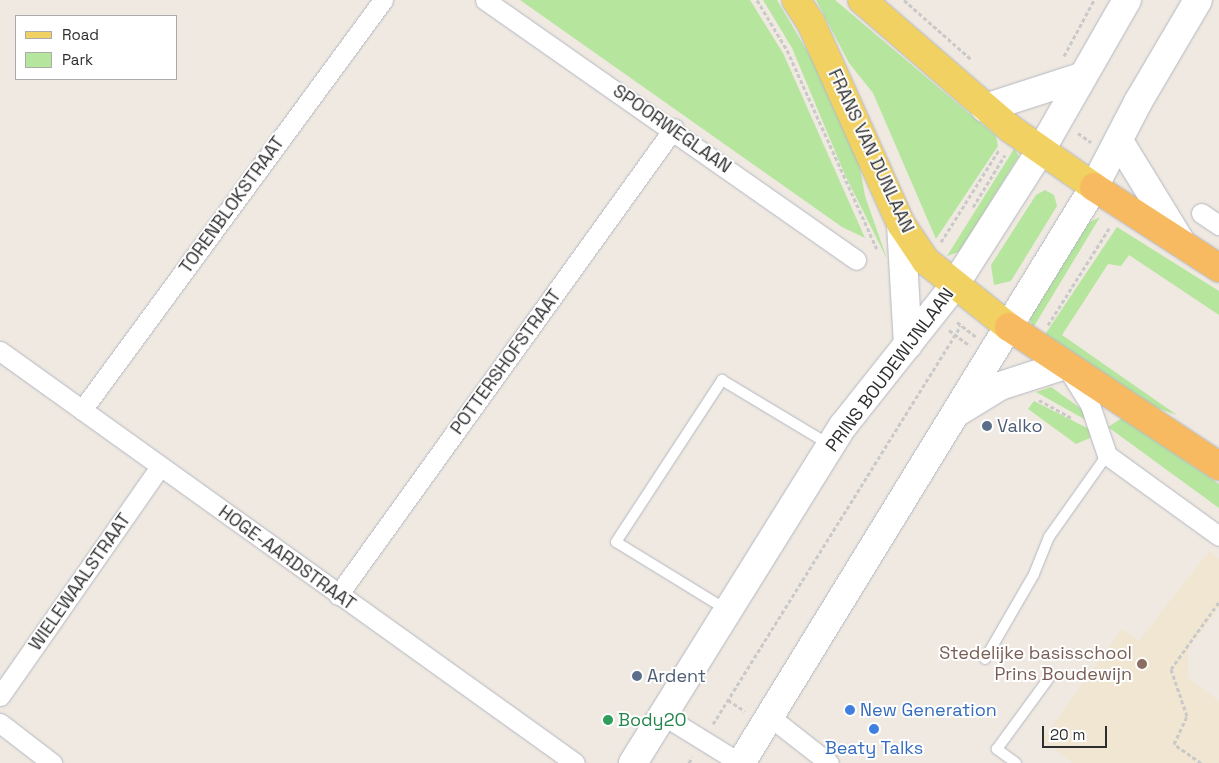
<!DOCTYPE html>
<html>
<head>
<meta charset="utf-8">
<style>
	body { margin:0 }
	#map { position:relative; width:1219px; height:763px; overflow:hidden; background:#efe9e1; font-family:"Space Grotesk",sans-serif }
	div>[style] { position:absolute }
	.education>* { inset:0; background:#f0e6d1 }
	.green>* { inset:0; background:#b6e59e }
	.path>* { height:3px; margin-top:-1.5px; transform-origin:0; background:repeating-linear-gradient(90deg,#c9c9c9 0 4px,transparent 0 6.5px) }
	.roads { filter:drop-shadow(0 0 1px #b4b7c1) drop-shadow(0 0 1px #b4b7c1) }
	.service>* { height:10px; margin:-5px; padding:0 5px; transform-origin:5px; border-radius:5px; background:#fff }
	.minor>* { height:19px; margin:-9.5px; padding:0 9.5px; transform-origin:9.5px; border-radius:9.5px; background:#fff }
	.secondary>* { height:28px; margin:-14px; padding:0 14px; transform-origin:14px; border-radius:14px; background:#fff }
	.primary>* { height:28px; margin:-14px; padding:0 14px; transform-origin:14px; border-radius:14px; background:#f2d163 }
	.trunk>* { height:28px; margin:-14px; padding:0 14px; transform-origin:14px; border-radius:14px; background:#f8ba60 }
	.dots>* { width:14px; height:14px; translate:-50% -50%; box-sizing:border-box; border:2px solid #fff; border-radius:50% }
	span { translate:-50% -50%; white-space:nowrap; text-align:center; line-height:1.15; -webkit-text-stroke:4px #fff; paint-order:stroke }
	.street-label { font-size:18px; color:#2e2e2e }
	.service-label { font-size:18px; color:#4e5e75 }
	.left { translate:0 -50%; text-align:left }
	.education-label { font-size:18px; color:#785e54 }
	.right { translate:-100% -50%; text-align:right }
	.shop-label { font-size:18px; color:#366cbe }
	.leisure-label { font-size:18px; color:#27864d }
	.legend { position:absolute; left:15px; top:15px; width:162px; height:65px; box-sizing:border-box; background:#fff; border:1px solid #ababab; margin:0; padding:6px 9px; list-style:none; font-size:15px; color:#2e2e2e }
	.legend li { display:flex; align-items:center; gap:10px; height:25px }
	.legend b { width:25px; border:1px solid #ababab }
	.scale { position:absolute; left:1042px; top:726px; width:65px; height:22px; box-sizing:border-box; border:2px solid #2e2e2e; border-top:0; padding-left:6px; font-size:15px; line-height:18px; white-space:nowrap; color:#2e2e2e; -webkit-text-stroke:4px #fff; paint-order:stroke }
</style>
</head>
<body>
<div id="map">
	<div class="education">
		<div style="clip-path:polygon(1209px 551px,1219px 559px,1219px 607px,1188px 649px,1188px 678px,1219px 701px,1219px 763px,1073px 763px,1042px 740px,1122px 629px,1139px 641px)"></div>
	</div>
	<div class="green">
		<div style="clip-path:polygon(520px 0,750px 0,783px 53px,865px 238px,842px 227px)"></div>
		<div style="clip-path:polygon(763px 0,777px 0,825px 81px,858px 157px,865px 196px,887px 259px,845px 175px,792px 48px)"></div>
		<div style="clip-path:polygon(816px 0,835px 0,996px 136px,998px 146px,936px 239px,873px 93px,849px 63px)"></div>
		<div style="clip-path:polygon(1014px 149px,1019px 156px,959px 252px,947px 256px)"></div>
		<div style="clip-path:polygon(1045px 190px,1054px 195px,1057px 206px,1011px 281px,994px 285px,991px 265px,1036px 195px)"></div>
		<div style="clip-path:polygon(1100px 217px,1033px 328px,1029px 317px,1088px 223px)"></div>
		<div style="clip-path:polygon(1117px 227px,1219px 291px,1219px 315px,1129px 255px,1121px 266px,1108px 264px,1062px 335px,1177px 415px,1148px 405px,1044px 336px)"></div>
		<div style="clip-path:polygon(1051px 387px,1083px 410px,1086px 420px,1036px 392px)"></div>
		<div style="clip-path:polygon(1034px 401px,1089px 429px,1090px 438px,1076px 444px,1028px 409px)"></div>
		<div style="clip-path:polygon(1122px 418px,1219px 484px,1219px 508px,1108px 427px)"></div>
	</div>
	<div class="path">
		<div style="left:757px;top:0;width:58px;rotate:59deg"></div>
		<div style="left:787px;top:50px;width:218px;rotate:65.7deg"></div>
		<div style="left:904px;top:0;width:89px;rotate:41.4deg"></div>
		<div style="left:1064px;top:56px;width:64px;rotate:-61.8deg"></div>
		<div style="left:1078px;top:133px;width:16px;rotate:35deg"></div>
		<div style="left:973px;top:207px;width:61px;rotate:-58.4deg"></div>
		<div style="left:941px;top:242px;width:109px;rotate:-57.8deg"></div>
		<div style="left:957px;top:322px;width:24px;rotate:38deg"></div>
		<div style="left:1048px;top:325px;width:116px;rotate:-57.7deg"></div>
		<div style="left:949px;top:330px;width:26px;rotate:37deg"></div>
		<div style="left:1039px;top:400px;width:39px;rotate:29deg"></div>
		<div style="left:728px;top:700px;width:20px;rotate:33deg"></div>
		<div style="left:713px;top:724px;width:469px;rotate:-58.1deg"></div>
		<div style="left:689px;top:763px;width:7px;rotate:-63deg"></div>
		<div style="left:1201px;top:763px;width:33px;rotate:-145deg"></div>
		<div style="left:1174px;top:744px;width:31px;rotate:-65deg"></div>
		<div style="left:1187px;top:716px;width:50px;rotate:-108.8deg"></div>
		<div style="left:1171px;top:669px;width:82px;rotate:-54.4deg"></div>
	</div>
	<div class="roads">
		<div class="service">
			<div style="left:727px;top:610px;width:130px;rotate:-148.5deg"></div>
			<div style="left:616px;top:542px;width:194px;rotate:-56.8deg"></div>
			<div style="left:722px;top:380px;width:126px;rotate:31deg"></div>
			<div style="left:985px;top:659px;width:98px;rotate:-60deg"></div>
			<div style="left:1034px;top:574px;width:40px;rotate:-68deg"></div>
			<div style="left:1049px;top:537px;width:100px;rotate:-54.7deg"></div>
			<div style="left:1016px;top:763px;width:24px;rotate:-144deg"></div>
			<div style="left:997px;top:749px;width:88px;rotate:-53.8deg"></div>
		</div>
		<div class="minor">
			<div style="left:485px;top:0;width:453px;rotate:35deg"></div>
			<div style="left:1201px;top:213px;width:22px;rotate:34deg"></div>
			<div style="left:0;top:351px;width:707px;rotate:35.62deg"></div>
			<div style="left:1069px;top:371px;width:40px;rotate:58deg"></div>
			<div style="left:1090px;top:405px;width:53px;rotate:71.2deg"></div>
			<div style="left:1107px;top:455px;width:138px;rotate:35.9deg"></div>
			<div style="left:82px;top:410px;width:509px;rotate:-53.72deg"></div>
			<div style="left:338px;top:595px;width:575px;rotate:-54.27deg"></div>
			<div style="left:0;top:696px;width:279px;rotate:-55.1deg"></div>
			<div style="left:664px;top:716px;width:89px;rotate:31.7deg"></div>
			<div style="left:769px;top:716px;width:76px;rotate:38.1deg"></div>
			<div style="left:0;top:723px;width:66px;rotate:37.6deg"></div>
		</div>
		<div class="secondary">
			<div style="left:985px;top:108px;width:101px;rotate:-17.9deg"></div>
			<div style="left:1119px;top:141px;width:119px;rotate:58.5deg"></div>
			<div style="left:901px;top:224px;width:121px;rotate:86.7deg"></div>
			<div style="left:956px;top:413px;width:52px;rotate:-31.5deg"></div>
			<div style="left:1000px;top:386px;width:68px;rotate:-17.9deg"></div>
			<div style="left:633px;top:763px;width:397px;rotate:-58.1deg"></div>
			<div style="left:843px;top:426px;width:179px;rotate:-51.6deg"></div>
			<div style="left:954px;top:286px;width:161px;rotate:-57.4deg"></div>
			<div style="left:1041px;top:150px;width:173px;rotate:-60.2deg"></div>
			<div style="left:741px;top:763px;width:676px;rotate:-58.5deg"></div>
			<div style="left:1094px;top:187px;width:96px;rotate:-62.6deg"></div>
			<div style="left:1138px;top:102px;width:118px;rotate:-59.5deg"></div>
		</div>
		<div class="primary">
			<div style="left:796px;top:0;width:27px;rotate:57deg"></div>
			<div style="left:811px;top:23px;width:220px;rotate:65.9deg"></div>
			<div style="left:901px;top:224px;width:45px;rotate:56deg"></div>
			<div style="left:926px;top:261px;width:106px;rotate:38.5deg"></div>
			<div style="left:862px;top:0;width:197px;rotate:40.9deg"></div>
			<div style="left:1011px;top:129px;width:101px;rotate:34.9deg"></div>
		</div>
		<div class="trunk">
			<div style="left:1094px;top:187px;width:149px;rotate:32.9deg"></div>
			<div style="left:1009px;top:327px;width:252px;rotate:33.5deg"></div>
		</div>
	</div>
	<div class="dots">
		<div style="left:987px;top:426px;background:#5c6f8a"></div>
		<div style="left:1142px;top:664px;background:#8d6e63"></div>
		<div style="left:637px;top:676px;background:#5c6f8a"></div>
		<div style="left:850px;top:710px;background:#3f7fe0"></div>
		<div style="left:608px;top:720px;background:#2e9e5b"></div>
		<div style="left:874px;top:729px;background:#3f7fe0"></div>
	</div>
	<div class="street-label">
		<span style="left:672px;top:129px;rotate:35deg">SPOORWEGLAAN</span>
		<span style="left:871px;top:151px;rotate:65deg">FRANS VAN DUNLAAN</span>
		<span style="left:232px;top:205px;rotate:-54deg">TORENBLOKSTRAAT</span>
		<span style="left:506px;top:362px;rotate:-54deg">POTTERSHOFSTRAAT</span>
		<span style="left:890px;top:370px;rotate:-53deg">PRINS BOUDEWIJNLAAN</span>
		<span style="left:287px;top:558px;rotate:36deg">HOGE-AARDSTRAAT</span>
		<span style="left:80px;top:582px;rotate:-55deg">WIELEWAALSTRAAT</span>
	</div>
	<div class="service-label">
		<span class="left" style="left:997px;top:426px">Valko</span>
		<span class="left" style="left:647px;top:676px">Ardent</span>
	</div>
	<div class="education-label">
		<span class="right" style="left:1132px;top:664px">Stedelijke basisschool<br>Prins Boudewijn</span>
	</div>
	<div class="shop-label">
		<span class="left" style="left:860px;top:710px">New Generation</span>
		<span style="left:874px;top:748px">Beaty Talks</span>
	</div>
	<div class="leisure-label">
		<span class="left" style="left:618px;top:720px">Body2O</span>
	</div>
	<ul class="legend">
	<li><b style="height:6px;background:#f2d163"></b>Road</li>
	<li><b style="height:14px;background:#b6e59e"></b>Park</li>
	</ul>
	<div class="scale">20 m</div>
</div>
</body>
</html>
